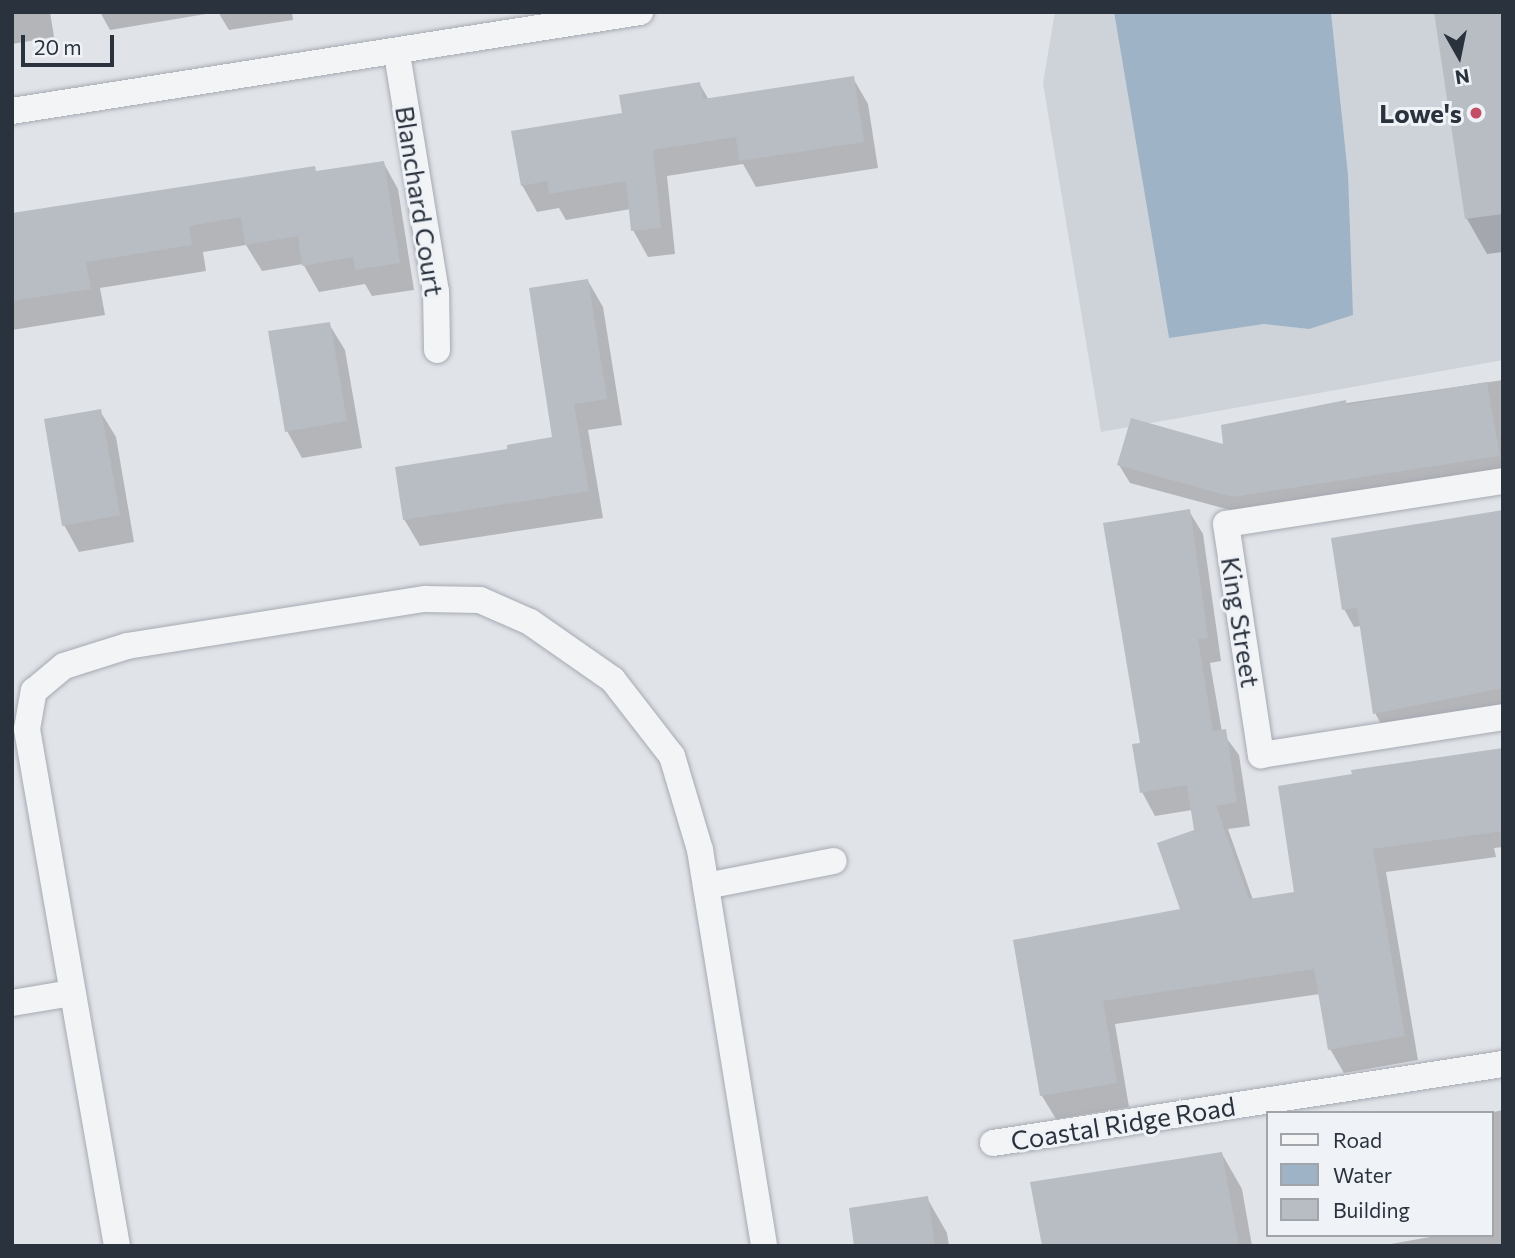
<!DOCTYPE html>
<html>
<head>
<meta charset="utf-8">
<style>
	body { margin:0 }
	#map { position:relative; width:1515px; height:1258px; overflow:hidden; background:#e0e3e8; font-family:Commissioner,sans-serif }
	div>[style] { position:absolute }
	.built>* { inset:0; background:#ced3da }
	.water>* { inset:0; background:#9eb3c5 }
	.shadow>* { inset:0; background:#0003 }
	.building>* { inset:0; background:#b8bdc4 }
	.roads { filter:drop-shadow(0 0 2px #a6aab2) drop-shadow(0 0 2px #a6aab2) }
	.street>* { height:26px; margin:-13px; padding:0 13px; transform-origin:13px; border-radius:13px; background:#f2f4f6 }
	.dots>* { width:19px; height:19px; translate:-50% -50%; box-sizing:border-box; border:4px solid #eff2f6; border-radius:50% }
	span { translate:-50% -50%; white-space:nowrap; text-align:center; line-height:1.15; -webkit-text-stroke:6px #eff2f6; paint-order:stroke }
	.poi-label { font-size:26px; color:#2a323e; font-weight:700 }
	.right { translate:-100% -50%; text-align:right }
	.street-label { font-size:26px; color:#2a323e }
	.frame { position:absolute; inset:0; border:14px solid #2a323e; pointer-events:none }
	.legend { position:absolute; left:1266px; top:1111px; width:228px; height:126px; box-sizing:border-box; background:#eff2f6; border:2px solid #a0a5ac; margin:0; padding:9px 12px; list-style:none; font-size:21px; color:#2a323e }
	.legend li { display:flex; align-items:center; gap:14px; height:35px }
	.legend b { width:35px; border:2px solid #a0a5ac }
	.north { position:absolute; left:1424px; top:21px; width:70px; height:70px; -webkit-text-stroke:5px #eff2f6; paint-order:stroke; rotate:171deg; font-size:19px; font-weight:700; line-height:28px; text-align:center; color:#2a323e }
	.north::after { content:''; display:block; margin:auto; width:24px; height:32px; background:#2a323e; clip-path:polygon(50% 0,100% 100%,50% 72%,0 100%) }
	.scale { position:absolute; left:21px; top:35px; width:93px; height:32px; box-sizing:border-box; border:4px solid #2a323e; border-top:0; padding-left:9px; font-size:21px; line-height:24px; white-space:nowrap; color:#2a323e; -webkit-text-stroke:5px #eff2f6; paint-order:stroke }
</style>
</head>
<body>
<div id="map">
	<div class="built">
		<div style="clip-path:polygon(1055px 12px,1114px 12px,1169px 337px,1264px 324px,1309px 329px,1348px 174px,1331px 12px,1503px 12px,1503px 360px,1101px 432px,1043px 83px)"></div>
	</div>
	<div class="water">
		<div style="clip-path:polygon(1114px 12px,1331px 12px,1348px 174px,1353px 315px,1309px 329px,1264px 324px,1169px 338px)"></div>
	</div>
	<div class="shadow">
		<div style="clip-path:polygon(12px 12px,50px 12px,54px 37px,12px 44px)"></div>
		<div style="clip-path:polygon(100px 12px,292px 12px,293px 20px,229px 30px,218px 12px,110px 30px)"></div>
		<div style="clip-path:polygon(1436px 12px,1503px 12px,1503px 252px,1487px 254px,1467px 219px)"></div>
		<div style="clip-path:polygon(853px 78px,868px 104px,878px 168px,756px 187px,743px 164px,667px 176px,675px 254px,648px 257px,633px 230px,631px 209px,566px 220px,559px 208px,537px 212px,522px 185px,624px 115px,699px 83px,709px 100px)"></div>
		<div style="clip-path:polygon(383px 162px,398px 189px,414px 290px,372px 296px,365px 284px,319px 292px,303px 264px,262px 271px,246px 245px,203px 252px,206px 271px,100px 288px,105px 315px,12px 330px,12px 217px,314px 168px,317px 173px)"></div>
		<div style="clip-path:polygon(588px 281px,603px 307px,622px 425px,588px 430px,603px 518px,420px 546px,404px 519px,509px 451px,554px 438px)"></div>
		<div style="clip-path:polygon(329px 324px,345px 350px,362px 448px,302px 458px,287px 431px)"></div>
		<div style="clip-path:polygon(1503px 380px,1503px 475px,1245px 514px,1130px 483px,1119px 465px,1226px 446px,1299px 410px)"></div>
		<div style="clip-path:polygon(100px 411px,116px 437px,134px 542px,79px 552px,64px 525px)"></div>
		<div style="clip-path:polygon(1189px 511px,1203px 534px,1221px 661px,1210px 663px,1222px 732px,1239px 755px,1250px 826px,1228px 829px,1253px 900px,1296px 894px,1503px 749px,1503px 847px,1494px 848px,1496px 857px,1386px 872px,1418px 1060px,1344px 1073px,1330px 1049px,1320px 994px,1115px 1024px,1129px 1107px,1056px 1119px,1042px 1096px,1015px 941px,1183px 910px,1196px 831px,1192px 810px,1155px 816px,1142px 792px,1142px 744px)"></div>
		<div style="clip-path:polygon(1503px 513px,1503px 709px,1385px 731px,1375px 713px,1361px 626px,1354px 627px,1344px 609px)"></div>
		<div style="clip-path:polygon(1503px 1110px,1503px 1246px,1380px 1246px,1441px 1235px,1492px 1235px,1489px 1113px)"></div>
		<div style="clip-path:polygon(1222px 1154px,1242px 1189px,1252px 1246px,1044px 1246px)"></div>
		<div style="clip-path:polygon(927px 1198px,947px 1233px,949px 1246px,856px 1246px)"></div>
	</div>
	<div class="building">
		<div style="clip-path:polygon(1434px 12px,1503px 12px,1503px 214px,1465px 219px)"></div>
		<div style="clip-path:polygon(854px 76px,864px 142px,739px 161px,736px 137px,653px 150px,661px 228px,631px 231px,626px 181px,549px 194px,547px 181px,521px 186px,511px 131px,622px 113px,619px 95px,700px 82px,703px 99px)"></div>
		<div style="clip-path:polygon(384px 161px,400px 263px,355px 270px,353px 257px,302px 266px,298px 236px,245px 245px,241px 217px,189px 226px,192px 245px,86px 262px,91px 289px,12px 301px,12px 213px,315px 166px,316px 171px)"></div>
		<div style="clip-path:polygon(588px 279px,607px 399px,574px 404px,589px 491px,403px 520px,395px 467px,507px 449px,507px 445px,552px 437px,529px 288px)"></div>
		<div style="clip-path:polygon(330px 322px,347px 421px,285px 432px,268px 331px)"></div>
		<div style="clip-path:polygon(1487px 382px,1500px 456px,1233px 497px,1117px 465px,1131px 418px,1223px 444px,1221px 425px,1346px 400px,1346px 405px)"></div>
		<div style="clip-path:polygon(101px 409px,120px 515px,62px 526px,44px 419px)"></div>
		<div style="clip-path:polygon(1190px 509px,1208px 638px,1198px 639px,1213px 731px,1226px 729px,1237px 802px,1216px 806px,1249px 899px,1294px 892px,1278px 786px,1352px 774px,1351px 770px,1503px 748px,1503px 831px,1373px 849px,1405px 1036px,1328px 1050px,1314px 969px,1103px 1001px,1117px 1083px,1040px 1096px,1013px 940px,1180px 909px,1157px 843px,1194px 830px,1187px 785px,1140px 793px,1132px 744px,1140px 743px,1103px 523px)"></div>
		<div style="clip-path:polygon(1503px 510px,1503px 688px,1373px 714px,1357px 608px,1342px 610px,1331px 538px)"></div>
		<div style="clip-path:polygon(1222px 1152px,1239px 1246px,1042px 1246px,1030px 1182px)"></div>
		<div style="clip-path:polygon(928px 1196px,935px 1246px,854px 1246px,849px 1208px)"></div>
	</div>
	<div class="roads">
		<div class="street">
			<div style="left:397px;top:54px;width:240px;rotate:80.7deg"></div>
			<div style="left:436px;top:291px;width:59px;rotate:89deg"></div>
			<div style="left:12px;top:111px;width:636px;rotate:-8.96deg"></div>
			<div style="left:1503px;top:481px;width:280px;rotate:171.2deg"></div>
			<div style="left:1226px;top:524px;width:234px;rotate:81.4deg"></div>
			<div style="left:1261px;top:755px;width:245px;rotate:-8.9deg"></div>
			<div style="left:706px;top:886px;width:130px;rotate:-11.1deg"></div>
			<div style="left:12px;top:1003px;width:61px;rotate:-9.5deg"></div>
			<div style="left:993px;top:1143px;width:516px;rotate:-8.81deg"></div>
			<div style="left:117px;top:1246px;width:525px;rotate:-99.88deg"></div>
			<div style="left:27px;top:729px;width:39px;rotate:-80deg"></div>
			<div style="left:34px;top:691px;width:39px;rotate:-40deg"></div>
			<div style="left:64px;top:666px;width:66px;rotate:-17.6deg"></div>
			<div style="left:127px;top:646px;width:302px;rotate:-9deg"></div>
			<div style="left:425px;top:599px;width:55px;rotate:1deg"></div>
			<div style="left:480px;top:600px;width:55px;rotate:23.7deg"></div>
			<div style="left:530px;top:622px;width:101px;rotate:34.9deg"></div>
			<div style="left:613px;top:680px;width:96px;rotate:52.2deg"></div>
			<div style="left:672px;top:756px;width:98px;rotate:73.4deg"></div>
			<div style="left:700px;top:850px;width:401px;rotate:80.8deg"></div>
		</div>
	</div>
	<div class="dots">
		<div style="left:1476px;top:113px;background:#c44e65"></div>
	</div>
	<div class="poi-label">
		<span class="right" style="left:1462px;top:113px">Lowe's</span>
	</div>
	<div class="street-label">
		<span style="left:420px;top:201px;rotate:81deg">Blanchard Court</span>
		<span style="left:1241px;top:622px;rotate:81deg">King Street</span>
		<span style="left:1123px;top:1123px;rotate:-9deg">Coastal Ridge Road</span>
	</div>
	<div class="frame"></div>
	<ul class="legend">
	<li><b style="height:9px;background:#f2f4f6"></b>Road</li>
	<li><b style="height:19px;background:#9eb3c5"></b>Water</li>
	<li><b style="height:19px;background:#b8bdc4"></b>Building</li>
	</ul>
	<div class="north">N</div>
	<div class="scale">20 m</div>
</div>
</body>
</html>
